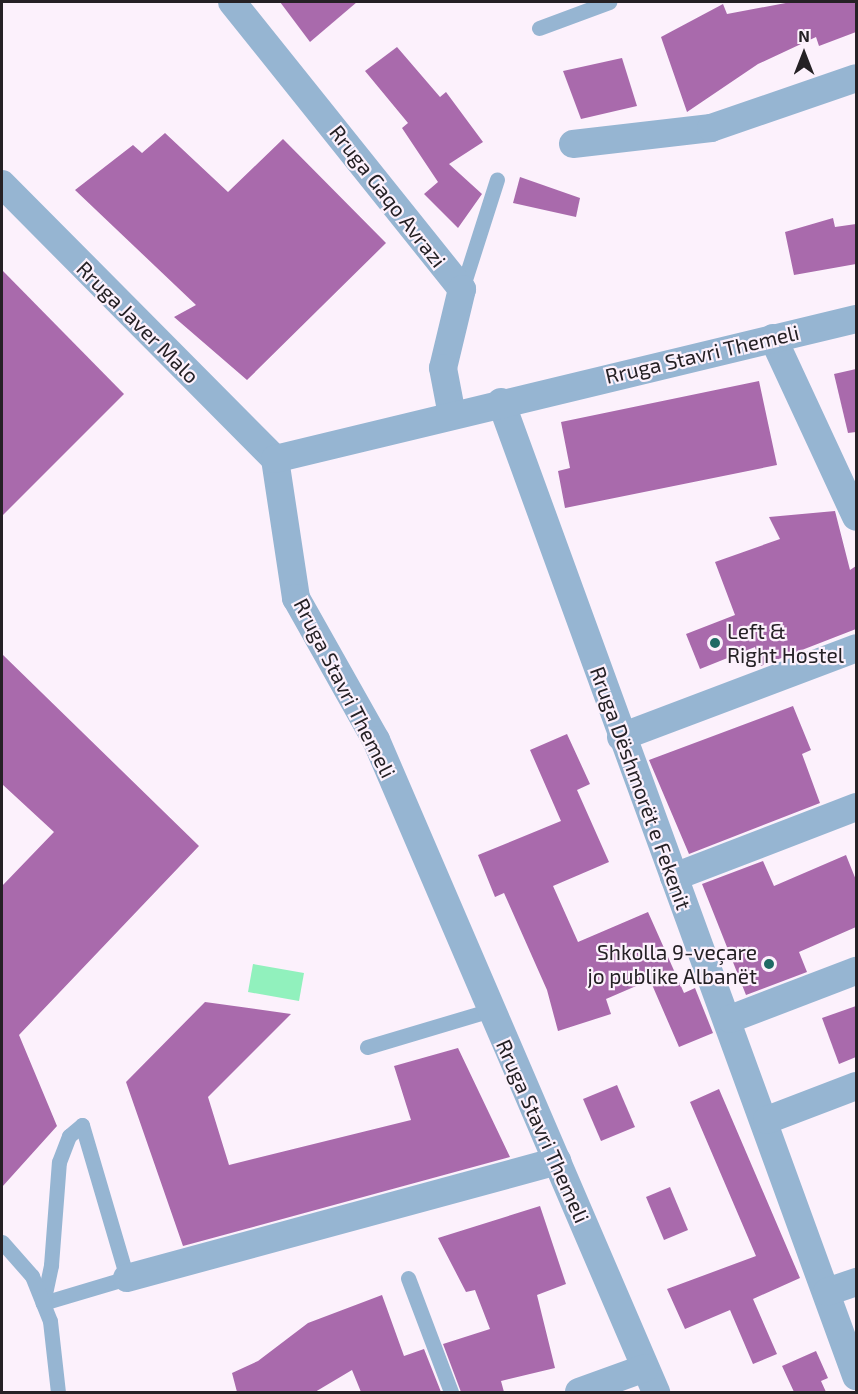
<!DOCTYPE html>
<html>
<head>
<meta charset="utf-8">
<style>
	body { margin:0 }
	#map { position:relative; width:858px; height:1394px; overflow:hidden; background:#fcf1fc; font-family:"Exo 2",sans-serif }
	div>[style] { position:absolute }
	.green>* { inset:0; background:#91f1bd }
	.building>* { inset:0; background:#a96aac }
	.lane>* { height:15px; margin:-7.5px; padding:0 7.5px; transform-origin:7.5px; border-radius:7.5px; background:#96b5d2 }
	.street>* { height:28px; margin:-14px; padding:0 14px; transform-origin:14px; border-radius:14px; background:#96b5d2 }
	.dots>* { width:16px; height:16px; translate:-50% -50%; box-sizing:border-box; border:3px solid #fcf1fc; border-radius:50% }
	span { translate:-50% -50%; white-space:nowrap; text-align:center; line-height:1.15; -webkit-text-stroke:4.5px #fcf1fc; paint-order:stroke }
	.street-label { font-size:21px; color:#252125 }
	.poi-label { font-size:21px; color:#252125 }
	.left { translate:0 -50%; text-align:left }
	.right { translate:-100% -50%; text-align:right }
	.frame { position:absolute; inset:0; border:3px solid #252125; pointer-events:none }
	.north { position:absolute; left:774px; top:24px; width:60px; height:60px; -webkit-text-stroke:4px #fcf1fc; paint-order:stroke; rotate:0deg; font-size:16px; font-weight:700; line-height:24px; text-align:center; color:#252125 }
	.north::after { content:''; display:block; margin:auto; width:21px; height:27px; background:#252125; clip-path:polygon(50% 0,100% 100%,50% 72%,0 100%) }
</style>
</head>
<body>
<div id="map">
	<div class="green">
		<div style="clip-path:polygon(253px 964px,304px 973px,299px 1001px,248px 992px)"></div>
	</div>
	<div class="building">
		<div style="clip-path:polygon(280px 2px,357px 2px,310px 42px)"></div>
		<div style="clip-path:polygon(791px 2px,856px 2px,856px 32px,819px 46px,816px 37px,758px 64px,687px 112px,661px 37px,723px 4px,727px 14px)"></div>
		<div style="clip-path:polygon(397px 47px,440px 97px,446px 92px,483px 142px,449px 164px,482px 194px,458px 228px,424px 194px,438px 182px,402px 128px,408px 123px,365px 71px)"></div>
		<div style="clip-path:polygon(622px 58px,637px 106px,581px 119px,563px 71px)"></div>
		<div style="clip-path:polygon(165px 133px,228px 192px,283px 139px,386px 243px,247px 380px,174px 317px,196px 305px,75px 190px,133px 145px,142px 153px)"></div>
		<div style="clip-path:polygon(520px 177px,580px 198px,576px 217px,513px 203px)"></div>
		<div style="clip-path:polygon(833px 218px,835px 227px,856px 224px,856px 264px,794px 275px,785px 232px)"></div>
		<div style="clip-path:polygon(2px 270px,124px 394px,2px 516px)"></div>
		<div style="clip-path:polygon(856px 369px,856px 432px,848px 433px,834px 374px)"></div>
		<div style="clip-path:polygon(759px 381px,777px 465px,565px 508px,558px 471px,570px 468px,561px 422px)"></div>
		<div style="clip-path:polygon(835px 511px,850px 570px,856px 566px,856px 629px,761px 666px,755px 647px,700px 669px,686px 634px,735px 615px,715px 562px,780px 539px,769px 517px)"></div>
		<div style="clip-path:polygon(2px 654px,199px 846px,19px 1035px,57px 1126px,2px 1187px,2px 886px,54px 832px,2px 784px)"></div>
		<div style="clip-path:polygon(793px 706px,811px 750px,802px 754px,820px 803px,689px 854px,649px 760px)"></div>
		<div style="clip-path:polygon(567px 734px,590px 784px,577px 790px,609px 862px,553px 886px,578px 942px,648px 912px,684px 993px,695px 988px,713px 1033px,679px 1047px,650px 980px,606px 999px,611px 1014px,558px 1031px,547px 990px,504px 893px,495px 897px,478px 855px,561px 821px,530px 750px)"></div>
		<div style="clip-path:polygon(846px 855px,856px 880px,856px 927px,799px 952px,807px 972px,746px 995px,702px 884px,763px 861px,774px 886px)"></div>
		<div style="clip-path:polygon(205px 1002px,291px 1014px,208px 1097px,229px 1165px,411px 1120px,394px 1066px,458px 1048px,510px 1157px,183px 1246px,126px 1082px)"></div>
		<div style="clip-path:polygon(856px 1006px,856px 1057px,839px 1064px,822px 1018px)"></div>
		<div style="clip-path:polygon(617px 1085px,635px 1127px,601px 1141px,583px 1099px)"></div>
		<div style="clip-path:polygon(719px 1089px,800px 1278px,753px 1299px,777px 1354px,753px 1364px,730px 1310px,685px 1329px,667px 1289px,756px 1256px,690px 1102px)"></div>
		<div style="clip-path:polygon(670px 1187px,688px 1230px,664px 1240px,646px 1197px)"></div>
		<div style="clip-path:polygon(540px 1206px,566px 1284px,537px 1295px,555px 1368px,501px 1381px,504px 1392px,461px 1392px,443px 1344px,490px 1329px,475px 1290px,466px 1292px,438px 1238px)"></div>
		<div style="clip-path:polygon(382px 1295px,404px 1356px,424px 1349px,441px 1392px,361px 1392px,352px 1370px,315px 1392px,237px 1392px,232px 1373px,258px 1361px,308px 1323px)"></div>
		<div style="clip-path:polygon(816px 1351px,828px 1378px,821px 1381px,826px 1392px,794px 1392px,782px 1366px)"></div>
	</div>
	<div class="lane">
		<div style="left:539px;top:28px;width:75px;rotate:-20.4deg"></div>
		<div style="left:462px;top:289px;width:115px;rotate:-72.3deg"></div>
		<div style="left:367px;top:1047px;width:129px;rotate:-16.6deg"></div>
		<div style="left:82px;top:1125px;width:159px;rotate:73.6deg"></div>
		<div style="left:127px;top:1278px;width:88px;rotate:163.4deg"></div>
		<div style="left:43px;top:1303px;width:39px;rotate:-78deg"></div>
		<div style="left:51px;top:1265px;width:103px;rotate:-85.6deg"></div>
		<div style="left:59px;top:1162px;width:28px;rotate:-69deg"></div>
		<div style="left:69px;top:1136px;width:17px;rotate:-40deg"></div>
		<div style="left:2px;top:1242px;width:45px;rotate:48.6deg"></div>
		<div style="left:32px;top:1276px;width:48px;rotate:68.2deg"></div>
		<div style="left:50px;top:1321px;width:71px;rotate:83.6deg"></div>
		<div style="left:408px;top:1278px;width:122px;rotate:69.3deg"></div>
	</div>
	<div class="street">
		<div style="left:232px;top:2px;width:368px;rotate:51.3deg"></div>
		<div style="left:462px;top:289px;width:81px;rotate:103.5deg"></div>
		<div style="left:443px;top:368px;width:48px;rotate:79.2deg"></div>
		<div style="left:573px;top:144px;width:139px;rotate:-6.6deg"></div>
		<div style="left:711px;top:128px;width:153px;rotate:-19deg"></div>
		<div style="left:2px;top:184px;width:387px;rotate:45.2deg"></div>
		<div style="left:773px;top:338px;width:197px;rotate:65.1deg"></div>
		<div style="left:501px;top:402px;width:1037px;rotate:69.97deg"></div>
		<div style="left:275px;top:459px;width:141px;rotate:81.4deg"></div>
		<div style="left:296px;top:598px;width:163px;rotate:60.6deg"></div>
		<div style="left:376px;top:740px;width:710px;rotate:66.76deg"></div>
		<div style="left:275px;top:459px;width:598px;rotate:-13.55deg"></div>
		<div style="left:621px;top:737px;width:251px;rotate:-20.7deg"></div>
		<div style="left:674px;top:877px;width:195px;rotate:-21deg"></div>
		<div style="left:730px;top:1019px;width:135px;rotate:-20.9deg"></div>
		<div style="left:767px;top:1120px;width:95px;rotate:-20.9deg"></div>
		<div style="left:127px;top:1278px;width:446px;rotate:-15.2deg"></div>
		<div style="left:827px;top:1292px;width:31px;rotate:-19deg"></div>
		<div style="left:579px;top:1392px;width:70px;rotate:-20deg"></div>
	</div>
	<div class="dots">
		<div style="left:715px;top:643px;background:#1f6a65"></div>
		<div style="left:769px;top:964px;background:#1f6a65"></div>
	</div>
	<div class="street-label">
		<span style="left:388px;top:196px;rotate:52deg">Rruga Gaqo Avrazi</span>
		<span style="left:138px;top:322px;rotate:45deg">Rruga Javer Malo</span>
		<span style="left:702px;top:354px;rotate:-13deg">Rruga Stavri Themeli</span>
		<span style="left:345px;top:688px;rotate:63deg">Rruga Stavri Themeli</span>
		<span style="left:641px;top:788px;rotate:70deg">Rruga Dëshmorët e Fekenit</span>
		<span style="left:543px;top:1131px;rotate:66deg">Rruga Stavri Themeli</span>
	</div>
	<div class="poi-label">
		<span class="left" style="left:727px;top:643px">Left &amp;<br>Right Hostel</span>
		<span class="right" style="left:757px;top:964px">Shkolla 9-veçare<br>jo publike Albanët</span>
	</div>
	<div class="frame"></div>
	<div class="north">N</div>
</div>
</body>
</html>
